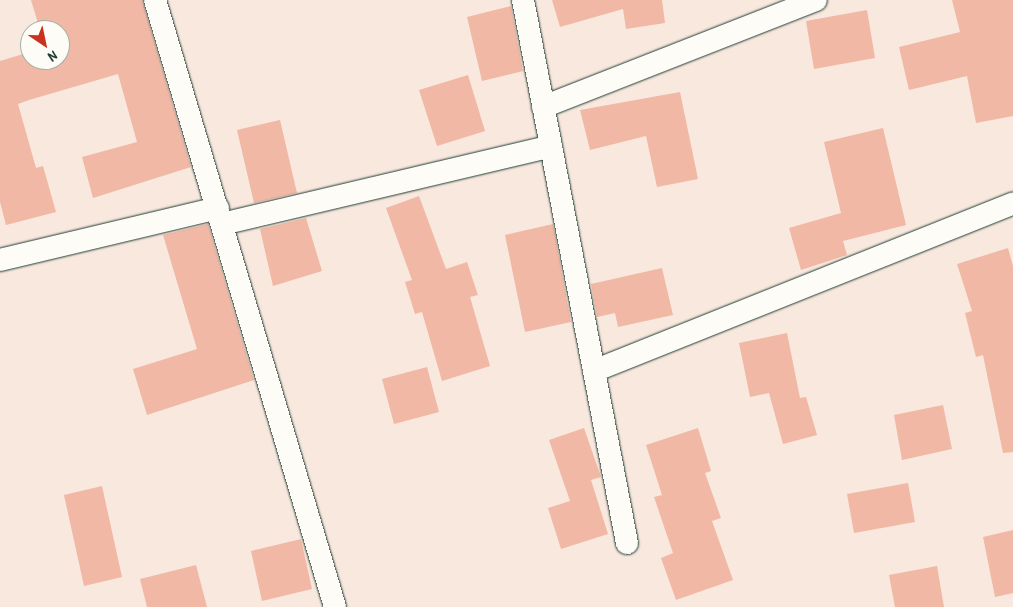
<!DOCTYPE html>
<html>
<head>
<meta charset="utf-8">
<style>
	body { margin:0 }
	#map { position:relative; width:1013px; height:607px; overflow:hidden; background:#f9e8de; font-family:"Patrick Hand",sans-serif }
	div>[style] { position:absolute }
	.building>* { inset:0; background:#f0b8a5 }
	.roads { filter:drop-shadow(0 0 1px #1f3d34) drop-shadow(0 0 1px #1f3d34) }
	.street>* { height:22px; margin:-11px; padding:0 11px; transform-origin:11px; border-radius:11px; background:#fdfcf7 }
	span { translate:-50% -50%; white-space:nowrap; text-align:center; line-height:1.15; -webkit-text-stroke:4.5px #fdfcf7; paint-order:stroke }
	.north { position:absolute; left:20px; top:20px; width:50px; height:50px; box-sizing:border-box; background:#fdfcf7; border:1px solid #a4b0a9; border-radius:50%; rotate:146deg; font-size:14px; font-weight:700; line-height:20px; text-align:center; color:#1f3d34 }
	.north::after { content:''; display:block; margin:auto; width:18px; height:22px; background:#c8321e; clip-path:polygon(50% 0,100% 100%,50% 72%,0 100%) }
</style>
</head>
<body>
<div id="map">
	<div class="building">
		<div style="clip-path:polygon(31px 0,142px 0,191px 167px,93px 198px,82px 157px,137px 142px,118px 74px,29px 100px,18px 104px,36px 168px,43px 166px,56px 212px,6px 225px,0 202px,0 61px,30px 52px,30px 60px,60px 60px,60px 30px,40px 30px)"></div>
		<div style="clip-path:polygon(552px 0,662px 0,665px 23px,626px 29px,623px 9px,560px 27px)"></div>
		<div style="clip-path:polygon(952px 0,1013px 0,1013px 116px,976px 123px,967px 76px,909px 90px,899px 47px,960px 32px)"></div>
		<div style="clip-path:polygon(511px 6px,523px 71px,482px 81px,467px 17px)"></div>
		<div style="clip-path:polygon(867px 10px,875px 58px,814px 69px,806px 21px)"></div>
		<div style="clip-path:polygon(468px 75px,485px 131px,437px 146px,419px 90px)"></div>
		<div style="clip-path:polygon(680px 92px,698px 179px,657px 187px,646px 136px,590px 150px,580px 110px)"></div>
		<div style="clip-path:polygon(280px 120px,297px 193px,254px 203px,237px 130px)"></div>
		<div style="clip-path:polygon(883px 128px,906px 225px,843px 241px,847px 255px,801px 270px,789px 228px,841px 213px,824px 142px)"></div>
		<div style="clip-path:polygon(419px 196px,446px 269px,467px 262px,478px 295px,470px 297px,490px 366px,442px 381px,422px 312px,415px 314px,405px 282px,412px 280px,386px 208px)"></div>
		<div style="clip-path:polygon(306px 218px,322px 271px,273px 286px,260px 229px)"></div>
		<div style="clip-path:polygon(208px 224px,254px 380px,147px 415px,133px 369px,197px 349px,163px 235px)"></div>
		<div style="clip-path:polygon(553px 224px,571px 322px,525px 332px,505px 235px)"></div>
		<div style="clip-path:polygon(1008px 248px,1013px 266px,1013px 452px,1003px 453px,983px 355px,976px 357px,965px 313px,972px 311px,957px 264px)"></div>
		<div style="clip-path:polygon(662px 268px,673px 315px,618px 327px,615px 313px,597px 317px,591px 284px)"></div>
		<div style="clip-path:polygon(787px 333px,800px 398px,806px 397px,817px 435px,783px 444px,769px 393px,750px 397px,739px 343px)"></div>
		<div style="clip-path:polygon(427px 367px,439px 412px,394px 424px,382px 379px)"></div>
		<div style="clip-path:polygon(943px 405px,952px 449px,902px 460px,894px 415px)"></div>
		<div style="clip-path:polygon(584px 428px,601px 477px,591px 480px,608px 534px,561px 549px,548px 508px,570px 501px,549px 440px)"></div>
		<div style="clip-path:polygon(698px 428px,711px 471px,705px 473px,721px 518px,712px 521px,733px 580px,676px 600px,661px 558px,673px 553px,654px 497px,662px 495px,646px 445px)"></div>
		<div style="clip-path:polygon(908px 483px,915px 522px,854px 533px,847px 494px)"></div>
		<div style="clip-path:polygon(102px 486px,122px 577px,84px 586px,64px 495px)"></div>
		<div style="clip-path:polygon(1013px 530px,1013px 593px,995px 597px,983px 537px)"></div>
		<div style="clip-path:polygon(301px 539px,312px 589px,262px 601px,251px 551px)"></div>
		<div style="clip-path:polygon(196px 565px,207px 607px,147px 607px,140px 579px)"></div>
		<div style="clip-path:polygon(937px 566px,944px 607px,895px 607px,889px 575px)"></div>
	</div>
	<div class="roads">
		<div class="street">
			<div style="left:155px;top:0;width:633px;rotate:73.48deg"></div>
			<div style="left:523px;top:0;width:553px;rotate:79.16deg"></div>
			<div style="left:543px;top:107px;width:293px;rotate:-21.4deg"></div>
			<div style="left:222px;top:224px;width:338px;rotate:-13.3deg"></div>
			<div style="left:0;top:260px;width:224px;rotate:-13.4deg"></div>
			<div style="left:594px;top:371px;width:451px;rotate:-21.8deg"></div>
		</div>
	</div>
	<div class="north">N</div>
</div>
</body>
</html>
